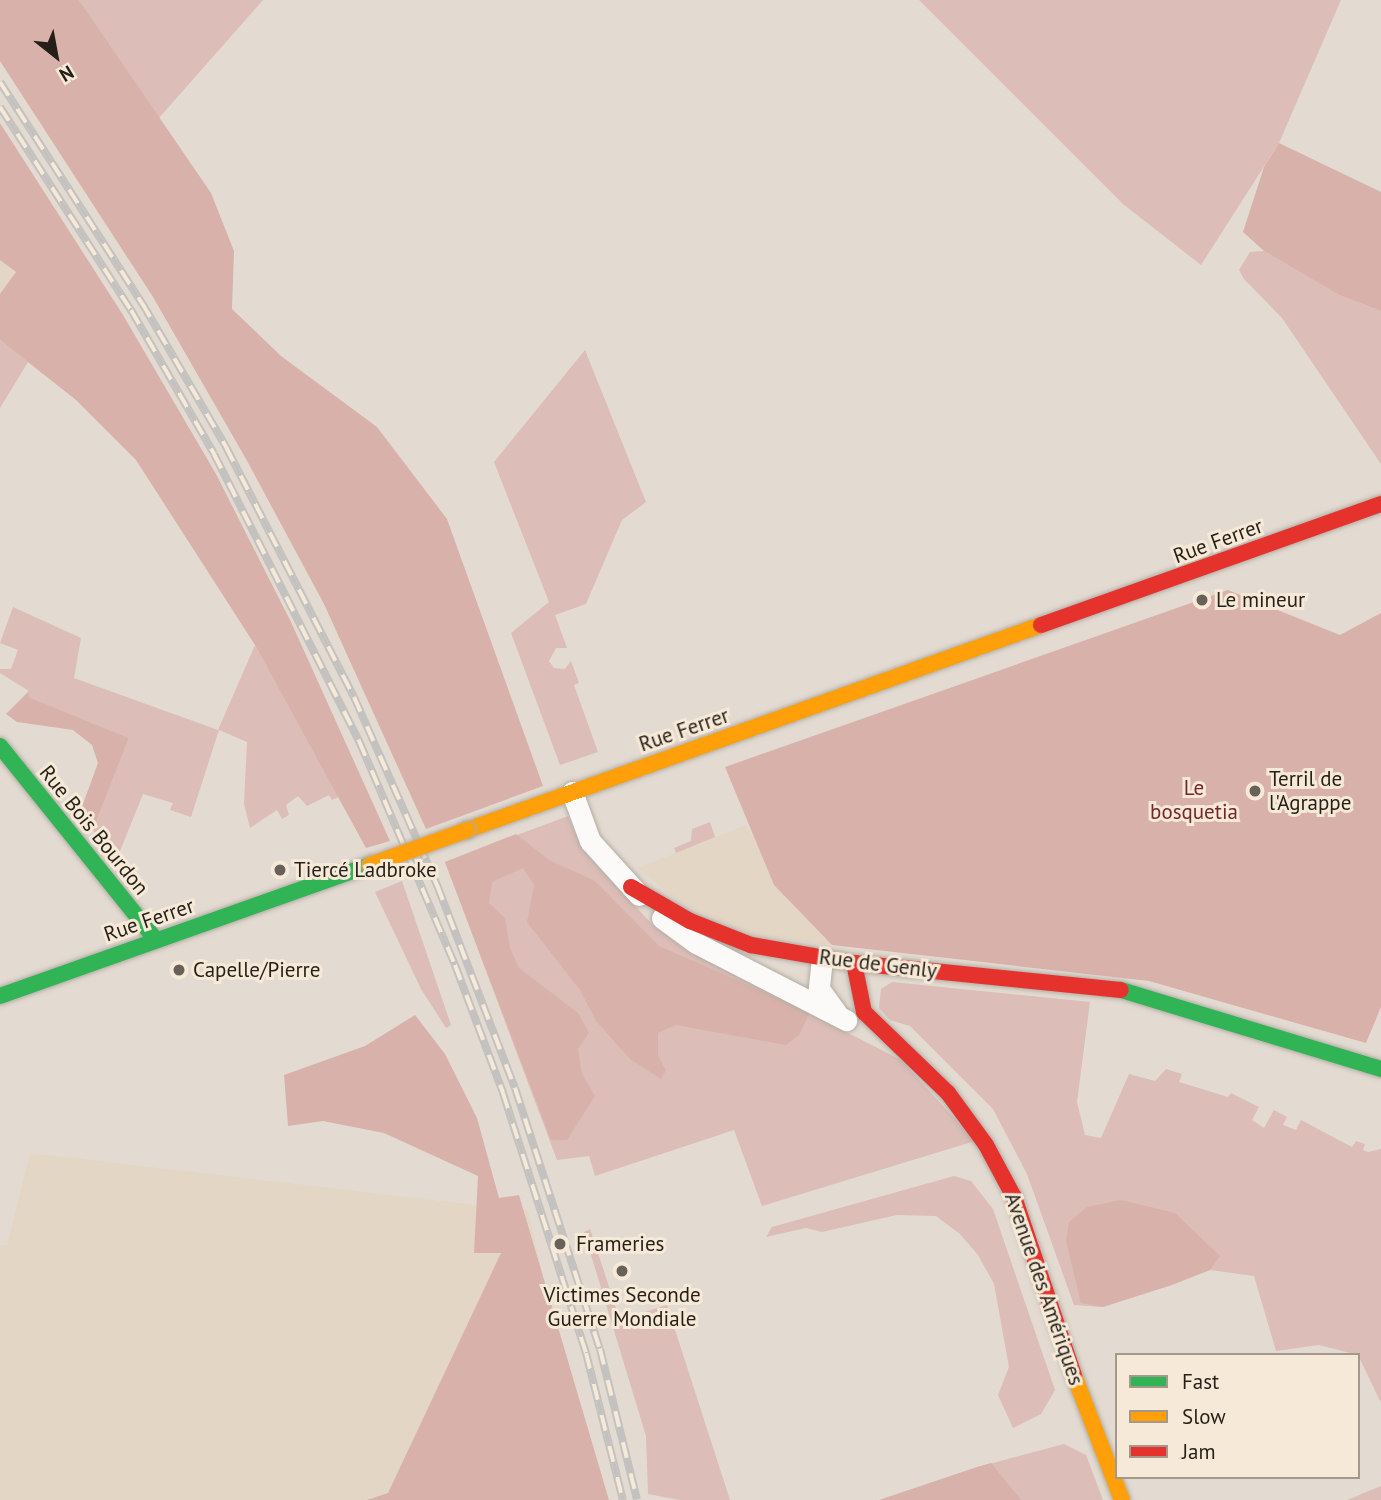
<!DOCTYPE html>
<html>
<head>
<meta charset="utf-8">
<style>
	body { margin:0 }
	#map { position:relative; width:1381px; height:1500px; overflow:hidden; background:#e3dbd1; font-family:"PT Sans",sans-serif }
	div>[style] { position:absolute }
	.built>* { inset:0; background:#e4d6c4 }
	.green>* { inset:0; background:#dcbdb7 }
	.forest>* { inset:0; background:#d8b1ab }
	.roads { filter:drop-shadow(0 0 2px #b3ada5) drop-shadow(0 0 2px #b3ada5) }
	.street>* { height:21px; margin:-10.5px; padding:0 10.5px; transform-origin:10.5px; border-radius:10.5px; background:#fbfaf8 }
	.fast>* { height:16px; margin:-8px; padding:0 8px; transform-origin:8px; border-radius:8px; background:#30b455 }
	.slow>* { height:16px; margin:-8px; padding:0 8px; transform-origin:8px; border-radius:8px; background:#ff9f0a }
	.jam>* { height:16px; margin:-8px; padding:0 8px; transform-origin:8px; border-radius:8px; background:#e5322d }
	.rail>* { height:8px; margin-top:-4px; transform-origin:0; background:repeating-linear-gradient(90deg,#f7e9d7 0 16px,#c4c2c0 0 32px); box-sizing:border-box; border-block:2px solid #c4c2c0 }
	.bridges { filter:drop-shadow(0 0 2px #b3ada5) drop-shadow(0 0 2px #b3ada5) }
	.slow-bridge>* { height:16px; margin:-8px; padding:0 8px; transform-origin:8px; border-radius:8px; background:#ff9f0a }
	.dots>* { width:19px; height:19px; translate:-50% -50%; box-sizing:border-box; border:4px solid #f7e9d7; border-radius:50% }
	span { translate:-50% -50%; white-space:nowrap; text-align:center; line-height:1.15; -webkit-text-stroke:6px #f7e9d7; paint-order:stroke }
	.street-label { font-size:21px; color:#241f18 }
	.poi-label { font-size:21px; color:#241f18 }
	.left { translate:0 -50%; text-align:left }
	.park-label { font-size:21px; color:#742729 }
	.legend { position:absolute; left:1115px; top:1353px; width:245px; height:126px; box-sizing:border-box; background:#f7e9d7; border:2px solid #a3988b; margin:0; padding:9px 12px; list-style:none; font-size:21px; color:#241f18 }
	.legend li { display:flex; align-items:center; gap:14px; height:35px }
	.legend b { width:35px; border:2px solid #a3988b }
	.north { position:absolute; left:21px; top:21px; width:70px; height:70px; -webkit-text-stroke:5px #f7e9d7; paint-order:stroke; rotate:149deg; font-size:19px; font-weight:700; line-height:28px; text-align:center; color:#241f18 }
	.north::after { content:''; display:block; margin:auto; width:24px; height:32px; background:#241f18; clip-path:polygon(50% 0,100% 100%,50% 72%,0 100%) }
</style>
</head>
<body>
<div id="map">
	<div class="built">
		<div style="clip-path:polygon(0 260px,16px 272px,0 294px)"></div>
		<div style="clip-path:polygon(746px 825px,789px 901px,832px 945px,753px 935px,676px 900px,638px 868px)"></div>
		<div style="clip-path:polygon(30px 1153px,528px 1211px,595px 1500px,0 1500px,0 1245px,7px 1245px)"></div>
	</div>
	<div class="green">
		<div style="clip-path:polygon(79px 0,263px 0,159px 118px)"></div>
		<div style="clip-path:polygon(919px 0,1341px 0,1279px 143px,1201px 265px,1123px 204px)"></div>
		<div style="clip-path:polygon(1264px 251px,1339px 295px,1381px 311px,1381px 464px,1282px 318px,1244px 279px,1239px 270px,1250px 252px)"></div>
		<div style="clip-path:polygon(0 340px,28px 362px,0 408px)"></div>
		<div style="clip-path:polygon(585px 350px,646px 502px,622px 520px,586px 604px,555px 615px,567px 648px,556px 648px,549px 661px,554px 668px,565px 669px,571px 661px,579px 683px,574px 685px,598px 752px,560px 765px,511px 633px,549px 602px,494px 462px)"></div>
		<div style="clip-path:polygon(13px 607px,81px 638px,74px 678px,218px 730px,255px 645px,339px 797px,332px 800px,329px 795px,307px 806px,298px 796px,286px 805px,289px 815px,282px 819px,277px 810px,250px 828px,244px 804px,247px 742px,219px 730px,191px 817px,170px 810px,173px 803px,143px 794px,118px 856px,110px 853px,93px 830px,129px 738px,27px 697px,29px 691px,0 673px,0 669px,11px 669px,18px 650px,0 643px)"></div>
		<div style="clip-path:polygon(568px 816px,583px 850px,651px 923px,684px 949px,901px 1060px,975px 1141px,762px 1206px,734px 1130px,595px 1176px,589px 1156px,557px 1160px,445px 862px)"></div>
		<div style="clip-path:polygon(710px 822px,715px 837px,676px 853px,674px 848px,691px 841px,692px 829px)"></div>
		<div style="clip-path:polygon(402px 881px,451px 1025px,446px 1028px,421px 989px,375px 892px)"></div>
		<div style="clip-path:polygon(892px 982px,1090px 1002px,1077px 1102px,1085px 1135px,1101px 1138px,1129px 1074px,1155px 1081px,1166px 1069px,1182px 1074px,1179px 1082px,1228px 1097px,1231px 1093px,1259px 1107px,1252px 1120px,1264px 1128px,1274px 1110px,1287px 1117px,1283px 1125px,1296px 1130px,1301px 1120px,1352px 1147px,1356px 1141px,1365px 1144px,1363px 1150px,1368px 1152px,1381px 1149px,1381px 1403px,1358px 1355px,1319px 1345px,1276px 1351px,1254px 1276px,1210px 1270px,1103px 1307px,1074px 1305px,1027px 1174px,993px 1109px,910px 1026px,890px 1020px,879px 1008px,881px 989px)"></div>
		<div style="clip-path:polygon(954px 1176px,971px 1181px,993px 1209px,1055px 1390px,1041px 1414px,1013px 1428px,998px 1395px,1009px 1367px,994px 1284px,978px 1255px,960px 1234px,936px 1216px,897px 1215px,822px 1232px,806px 1228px,766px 1237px,772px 1227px)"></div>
		<div style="clip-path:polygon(590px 1229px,620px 1320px,667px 1305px,730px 1500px,679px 1500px,648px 1494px,646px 1436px,584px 1232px)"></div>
		<div style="clip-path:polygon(1064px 1444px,1086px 1455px,1103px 1500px,988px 1500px,974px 1468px)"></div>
		<div style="clip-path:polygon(1381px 1486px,1381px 1500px,1347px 1500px)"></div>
	</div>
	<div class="forest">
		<div style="clip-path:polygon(0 0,79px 0,211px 193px,234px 251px,232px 309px,281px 356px,377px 427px,447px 519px,543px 786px,426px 829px,324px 604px,246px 459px,153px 297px,0 61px)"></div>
		<div style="clip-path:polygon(0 123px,123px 315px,216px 474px,291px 622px,390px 841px,366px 848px,255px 645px,136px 460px,76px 400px,0 340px,0 294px,16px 272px,0 260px)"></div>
		<div style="clip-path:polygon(1279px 143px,1381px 192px,1381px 311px,1339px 295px,1264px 251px,1243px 232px,1264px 167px)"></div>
		<div style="clip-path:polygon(1228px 590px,1340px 635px,1381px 613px,1381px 1007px,1366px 1043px,1149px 981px,832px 945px,774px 885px,725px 767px)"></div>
		<div style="clip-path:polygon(29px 691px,28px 697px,129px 738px,93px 830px,80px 812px,98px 763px,92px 745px,73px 730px,17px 722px,6px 714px)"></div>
		<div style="clip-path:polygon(516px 834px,549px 860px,595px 881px,659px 946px,810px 1012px,799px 1035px,786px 1045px,676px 1025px,658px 1033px,658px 1056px,666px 1070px,661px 1079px,630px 1059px,596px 1021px,580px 990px,527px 922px,534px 885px,523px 868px,492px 882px,489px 903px,505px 918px,510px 948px,519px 968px,578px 1013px,589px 1033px,578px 1049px,582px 1074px,595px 1096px,567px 1140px,551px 1140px,445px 862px)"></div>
		<div style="clip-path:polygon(415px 1015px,445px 1054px,477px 1118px,499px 1198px,519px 1195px,609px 1500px,367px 1500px,388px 1493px,501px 1253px,474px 1253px,478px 1176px,384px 1133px,323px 1121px,288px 1126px,284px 1075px,365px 1046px)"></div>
		<div style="clip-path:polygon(1121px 1200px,1175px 1213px,1220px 1256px,1210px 1270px,1172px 1285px,1103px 1307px,1081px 1303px,1066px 1241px,1069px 1222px,1087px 1207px)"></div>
		<div style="clip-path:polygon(991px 1463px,1021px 1500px,879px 1500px,974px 1468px)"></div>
	</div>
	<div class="roads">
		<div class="street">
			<div style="left:572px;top:792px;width:52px;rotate:69.8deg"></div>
			<div style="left:590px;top:841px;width:73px;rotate:47.8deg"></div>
			<div style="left:662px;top:918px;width:42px;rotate:36.3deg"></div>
			<div style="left:696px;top:943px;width:169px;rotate:27.2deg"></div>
			<div style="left:822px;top:958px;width:31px;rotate:96deg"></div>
			<div style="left:819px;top:989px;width:29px;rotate:54deg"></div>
		</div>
		<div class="fast">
			<div style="left:0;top:746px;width:249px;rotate:51.2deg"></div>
			<div style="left:1121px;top:990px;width:272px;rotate:16.9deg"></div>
			<div style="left:0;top:996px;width:393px;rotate:-19.5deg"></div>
		</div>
		<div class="slow">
			<div style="left:467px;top:830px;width:610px;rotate:-19.65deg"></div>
			<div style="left:1074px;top:1375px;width:134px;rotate:69deg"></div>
		</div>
		<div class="jam">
			<div style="left:1041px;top:625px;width:361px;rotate:-19.6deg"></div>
			<div style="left:631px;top:887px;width:68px;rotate:30deg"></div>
			<div style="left:690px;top:921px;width:66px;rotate:21.5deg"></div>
			<div style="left:751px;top:945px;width:105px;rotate:9.9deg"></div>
			<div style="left:854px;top:963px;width:268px;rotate:5.8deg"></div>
			<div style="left:854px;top:963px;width:50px;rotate:78.5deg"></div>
			<div style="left:864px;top:1012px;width:117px;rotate:44deg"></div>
			<div style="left:948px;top:1093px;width:64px;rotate:53.8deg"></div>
			<div style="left:986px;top:1145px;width:59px;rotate:61.7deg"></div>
			<div style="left:1014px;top:1197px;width:188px;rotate:71.4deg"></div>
		</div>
	</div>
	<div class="rail">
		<div style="left:0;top:82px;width:263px;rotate:57.3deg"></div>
		<div style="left:142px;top:303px;width:167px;rotate:59.7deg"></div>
		<div style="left:226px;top:447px;width:281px;rotate:62.9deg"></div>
		<div style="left:354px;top:697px;width:206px;rotate:66.2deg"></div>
		<div style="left:437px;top:885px;width:217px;rotate:69deg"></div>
		<div style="left:515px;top:1088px;width:274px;rotate:72deg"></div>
		<div style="left:600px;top:1349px;width:155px;rotate:76.2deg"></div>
		<div style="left:0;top:107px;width:242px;rotate:57.2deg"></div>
		<div style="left:131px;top:310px;width:166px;rotate:60deg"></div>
		<div style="left:214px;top:454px;width:322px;rotate:63.2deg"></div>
		<div style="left:359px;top:741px;width:244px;rotate:66.8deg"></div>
		<div style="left:455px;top:965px;width:137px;rotate:69.4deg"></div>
		<div style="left:503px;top:1093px;width:273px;rotate:72.3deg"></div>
		<div style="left:586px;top:1353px;width:152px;rotate:75.9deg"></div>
	</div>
	<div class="bridges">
		<div class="slow-bridge">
			<div style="left:370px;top:865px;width:103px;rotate:-19.8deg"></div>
		</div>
	</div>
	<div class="dots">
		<div style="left:1202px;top:600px;background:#676159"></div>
		<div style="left:1255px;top:791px;background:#676159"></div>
		<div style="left:280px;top:870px;background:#676159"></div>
		<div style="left:179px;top:970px;background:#676159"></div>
		<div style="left:560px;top:1244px;background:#676159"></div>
		<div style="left:622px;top:1271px;background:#676159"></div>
	</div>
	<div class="street-label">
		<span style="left:1218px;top:541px;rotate:-20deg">Rue Ferrer</span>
		<span style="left:684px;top:730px;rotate:-19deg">Rue Ferrer</span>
		<span style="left:94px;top:830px;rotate:51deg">Rue Bois Bourdon</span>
		<span style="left:149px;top:920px;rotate:-19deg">Rue Ferrer</span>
		<span style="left:878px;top:964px;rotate:7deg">Rue de Genly</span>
		<span style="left:1044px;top:1289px;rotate:71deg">Avenue des Amériques</span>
	</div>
	<div class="poi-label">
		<span class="left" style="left:1216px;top:600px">Le mineur</span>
		<span class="left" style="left:1269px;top:791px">Terril de<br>l'Agrappe</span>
		<span class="left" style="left:294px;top:870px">Tiercé Ladbroke</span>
		<span class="left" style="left:193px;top:970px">Capelle/Pierre</span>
		<span class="left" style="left:576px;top:1244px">Frameries</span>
		<span style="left:622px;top:1307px">Victimes Seconde<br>Guerre Mondiale</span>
	</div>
	<div class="park-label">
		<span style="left:1194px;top:800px">Le<br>bosquetia</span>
	</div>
	<ul class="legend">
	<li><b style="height:9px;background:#30b455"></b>Fast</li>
	<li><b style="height:9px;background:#ff9f0a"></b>Slow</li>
	<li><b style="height:9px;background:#e5322d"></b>Jam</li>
	</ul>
	<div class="north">N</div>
</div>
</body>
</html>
